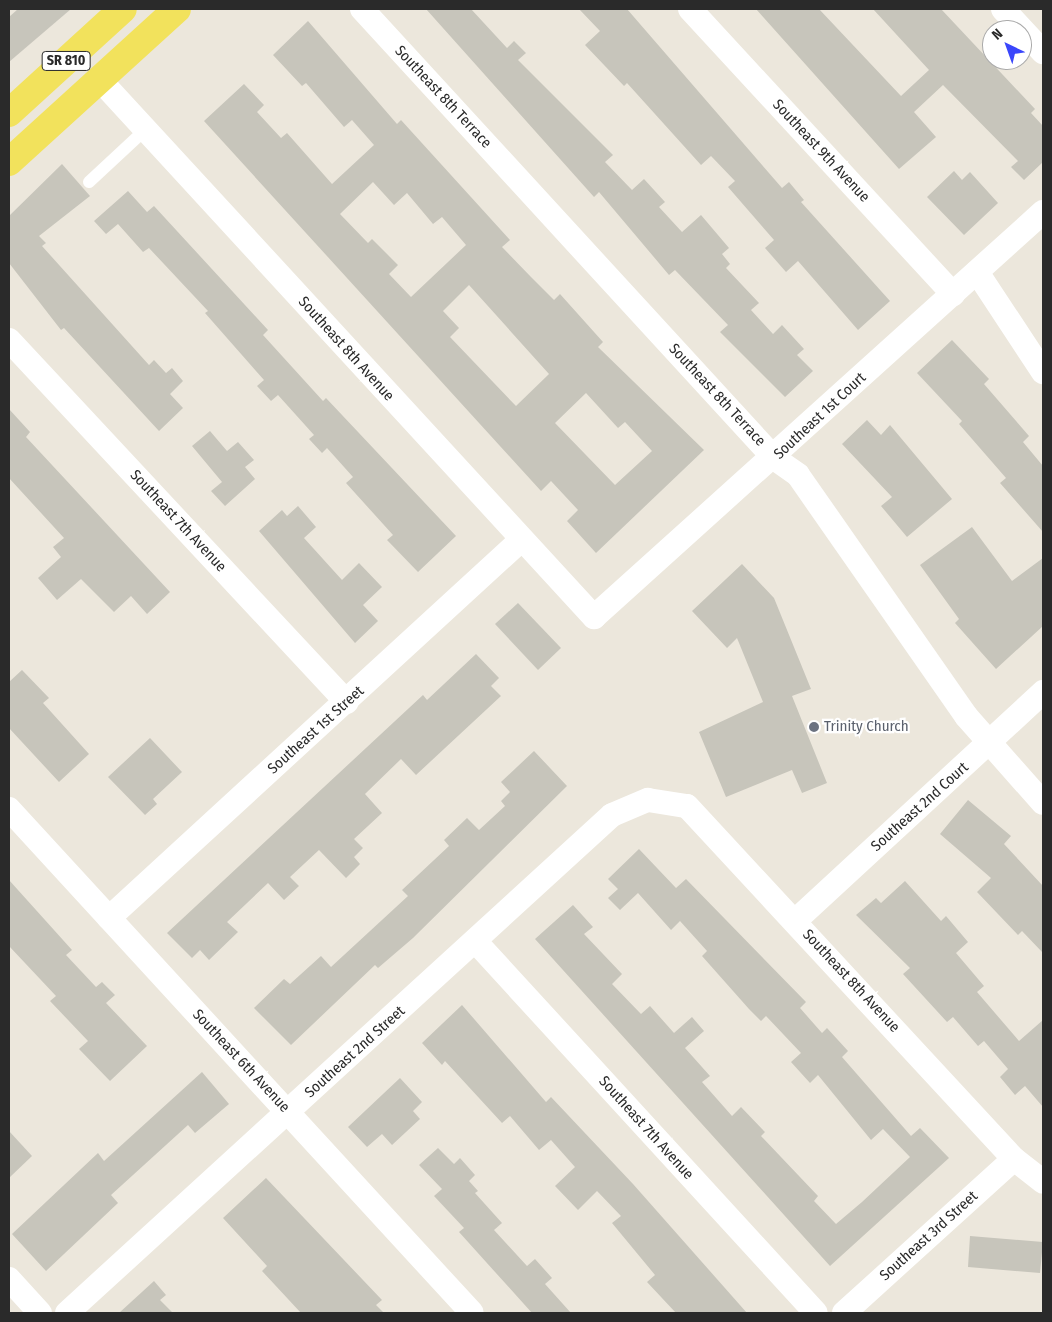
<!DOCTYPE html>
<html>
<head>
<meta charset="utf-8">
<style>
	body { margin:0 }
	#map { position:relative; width:1052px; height:1322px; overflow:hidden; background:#ece7dc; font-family:"Fira Sans Condensed",sans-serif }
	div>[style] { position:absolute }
	.building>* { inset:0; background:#c7c5bb }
	.service>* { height:12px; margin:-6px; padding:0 6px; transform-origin:6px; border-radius:6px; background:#fff }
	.minor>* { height:24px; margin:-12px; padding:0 12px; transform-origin:12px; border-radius:12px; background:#fff }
	.primary>* { height:28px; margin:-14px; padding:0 14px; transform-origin:14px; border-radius:14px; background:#f2e25c }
	.dots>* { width:14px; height:14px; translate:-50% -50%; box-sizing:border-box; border:2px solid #fff; border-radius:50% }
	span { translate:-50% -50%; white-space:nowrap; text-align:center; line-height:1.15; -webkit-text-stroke:4.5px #fff; paint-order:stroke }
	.shield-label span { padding:1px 4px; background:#fff; border:1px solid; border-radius:4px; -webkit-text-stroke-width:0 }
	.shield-label { font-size:14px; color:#2a2a2a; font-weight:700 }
	.street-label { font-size:15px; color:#2a2a2a }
	.worship-label { font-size:15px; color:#5b616d }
	.left { translate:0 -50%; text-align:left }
	.frame { position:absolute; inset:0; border:10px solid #2a2a2a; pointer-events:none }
	.north { position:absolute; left:982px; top:20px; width:50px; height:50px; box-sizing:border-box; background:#fff; border:1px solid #aaa; border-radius:50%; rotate:318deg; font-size:14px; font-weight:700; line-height:20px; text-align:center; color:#2a2a2a }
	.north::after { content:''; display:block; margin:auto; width:18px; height:22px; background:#3a46fb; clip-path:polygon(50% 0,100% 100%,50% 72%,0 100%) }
</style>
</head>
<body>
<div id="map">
	<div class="building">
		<div style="clip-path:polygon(18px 9px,71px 9px,9px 62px,9px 17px)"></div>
		<div style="clip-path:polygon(426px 9px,471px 9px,507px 48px,514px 41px,526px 53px,518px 60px,613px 155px,605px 162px,632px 190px,644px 179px,665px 202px,659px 207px,682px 232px,701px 215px,729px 248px,722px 254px,730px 264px,726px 268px,759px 303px,751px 310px,773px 334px,782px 325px,804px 349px,797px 355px,813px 371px,785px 397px,720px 332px,728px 325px,675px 270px,669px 275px,599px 192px,594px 197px)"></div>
		<div style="clip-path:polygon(579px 9px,627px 9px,782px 188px,789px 182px,804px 200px,801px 202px,890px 301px,858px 330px,798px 261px,786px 272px,765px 248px,774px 240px,728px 187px,735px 181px,711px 156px,701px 165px,627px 83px,624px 86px,585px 45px,600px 31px)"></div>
		<div style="clip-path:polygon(756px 9px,819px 9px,901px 96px,929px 70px,873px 9px,941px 9px,1035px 109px,1031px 113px,1043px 126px,1043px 162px,1024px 180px,1011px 167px,1018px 161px,943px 85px,914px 112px,936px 137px,899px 169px)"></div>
		<div style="clip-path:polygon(evenodd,308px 21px,397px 124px,401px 120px,510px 240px,502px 247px,531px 277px,554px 300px,560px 294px,603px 342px,598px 347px,704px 450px,596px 553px,567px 521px,578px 510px,551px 481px,541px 491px,204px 121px,244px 84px,264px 105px,257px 112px,281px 138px,287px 133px,332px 184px,374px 145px,352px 120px,344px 127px,306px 83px,302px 86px,273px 55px,308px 21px,373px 182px,394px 205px,407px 193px,433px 224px,442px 217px,466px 245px,411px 297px,389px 274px,398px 265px,372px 239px,368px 243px,340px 214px,373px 182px,308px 21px,469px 285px,549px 374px,516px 406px,450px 337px,459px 328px,443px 311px,469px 285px,308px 21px,586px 393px,618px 428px,625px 422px,652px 451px,615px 485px,555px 423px,586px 393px)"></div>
		<div style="clip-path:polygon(62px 164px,90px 196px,39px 236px,46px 243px,42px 246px,149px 365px,154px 360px,166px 373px,172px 368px,183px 381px,170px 394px,183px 408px,159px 431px,64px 328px,61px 330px,9px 263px,9px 216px)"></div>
		<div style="clip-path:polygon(954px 171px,962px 180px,970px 172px,998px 203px,964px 235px,927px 197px)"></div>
		<div style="clip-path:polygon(128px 191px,147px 212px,154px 206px,268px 330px,263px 335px,323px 401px,326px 398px,456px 536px,418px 572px,387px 540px,393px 535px,346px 483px,353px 477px,327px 448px,322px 453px,309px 439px,314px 435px,278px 395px,271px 401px,257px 386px,264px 380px,205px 313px,208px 311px,149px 248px,143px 252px,118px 224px,106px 234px,94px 221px)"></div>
		<div style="clip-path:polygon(952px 340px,989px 379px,984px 384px,1029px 436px,1023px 442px,1043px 466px,1043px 532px,1000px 483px,1006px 478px,959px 424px,962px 421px,917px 373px)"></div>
		<div style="clip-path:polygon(9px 409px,30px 432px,26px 437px,170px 592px,147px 614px,131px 596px,114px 612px,81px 579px,57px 600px,38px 578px,61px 557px,53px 547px,64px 538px,9px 478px)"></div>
		<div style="clip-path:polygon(867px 420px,881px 435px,890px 425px,952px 499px,907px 537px,881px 506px,892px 497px,842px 444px)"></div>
		<div style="clip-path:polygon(210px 431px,227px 451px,238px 442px,254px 460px,245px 467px,255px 479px,225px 506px,211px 491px,222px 482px,192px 446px)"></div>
		<div style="clip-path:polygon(298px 506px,316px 527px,304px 538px,342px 580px,359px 563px,382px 587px,363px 605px,378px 621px,355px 643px,259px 531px,282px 510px,287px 516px)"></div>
		<div style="clip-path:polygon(972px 527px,1012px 581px,1043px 558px,1043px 626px,996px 669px,955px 623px,959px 619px,920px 565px)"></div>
		<div style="clip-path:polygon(742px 564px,774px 598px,811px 689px,792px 696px,827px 783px,802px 793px,792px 770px,726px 797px,699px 732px,763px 702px,737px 638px,727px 648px,692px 611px)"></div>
		<div style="clip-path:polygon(518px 603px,561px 648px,538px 670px,495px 624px)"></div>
		<div style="clip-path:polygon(476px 654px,499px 678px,491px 686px,501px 696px,416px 775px,401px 759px,365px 794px,382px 813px,354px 839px,363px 848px,354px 857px,360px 864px,346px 878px,319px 850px,290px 877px,299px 886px,284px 900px,268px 883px,227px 922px,238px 932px,209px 960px,200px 950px,192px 958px,167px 933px,423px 695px,427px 700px)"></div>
		<div style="clip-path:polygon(22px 670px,49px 698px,43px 703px,89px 754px,59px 782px,9px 728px,9px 682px)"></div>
		<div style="clip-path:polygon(150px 738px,182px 772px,153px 799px,157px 804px,145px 815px,108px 777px)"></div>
		<div style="clip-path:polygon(534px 751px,567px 786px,413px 938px,378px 968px,375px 965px,291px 1045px,254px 1008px,284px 979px,290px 984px,321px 956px,331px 967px,408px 896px,402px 890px,449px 846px,444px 840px,467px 818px,479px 830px,505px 806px,501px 801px,510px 792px,501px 782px)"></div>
		<div style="clip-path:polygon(968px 800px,1011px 836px,1004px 844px,1043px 886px,1043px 953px,1022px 931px,1018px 935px,977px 892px,991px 878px,940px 834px)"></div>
		<div style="clip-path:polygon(639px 849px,676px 888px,686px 879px,806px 1002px,800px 1008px,822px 1033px,827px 1028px,848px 1051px,842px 1057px,911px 1136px,920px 1128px,949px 1158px,830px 1266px,535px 939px,573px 905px,593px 927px,584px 934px,622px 974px,612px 984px,641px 1014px,650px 1006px,674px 1033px,692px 1017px,704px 1031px,685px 1048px,710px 1076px,702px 1082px,732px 1116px,741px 1107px,765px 1132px,761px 1136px,818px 1196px,814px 1201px,836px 1224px,862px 1202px,910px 1157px,883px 1129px,871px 1140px,818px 1075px,810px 1083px,791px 1062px,801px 1053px,766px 1016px,761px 1021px,749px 1009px,702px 956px,707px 951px,680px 921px,671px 930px,638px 893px,620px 910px,608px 898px,618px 889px,608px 879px)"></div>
		<div style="clip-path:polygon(9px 880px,72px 950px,66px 955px,96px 987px,102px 982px,115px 995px,106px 1003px,147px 1046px,110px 1081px,79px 1049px,88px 1041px,50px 1001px,56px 996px,9px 946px)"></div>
		<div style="clip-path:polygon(905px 881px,941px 921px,946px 916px,968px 942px,956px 953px,984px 986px,977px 992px,1019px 1041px,1043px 1020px,1043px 1107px,1025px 1086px,1015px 1095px,1000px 1077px,1008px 1069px,984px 1041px,978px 1046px,953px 1017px,947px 1022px,903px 974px,910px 968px,856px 915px,876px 898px,881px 903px)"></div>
		<div style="clip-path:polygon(462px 1005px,546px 1102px,551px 1097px,633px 1184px,747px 1313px,676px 1313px,647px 1282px,655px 1275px,612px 1223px,621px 1216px,597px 1191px,578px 1210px,555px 1186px,575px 1167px,551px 1140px,539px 1150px,510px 1116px,502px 1123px,445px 1061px,442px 1065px,422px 1043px)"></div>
		<div style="clip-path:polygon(202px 1072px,229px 1104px,195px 1133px,188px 1125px,111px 1195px,118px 1203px,46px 1271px,12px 1234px,98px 1153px,104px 1161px)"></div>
		<div style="clip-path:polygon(400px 1078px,422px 1102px,413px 1111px,420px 1119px,392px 1145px,382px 1134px,367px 1147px,348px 1127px)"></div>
		<div style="clip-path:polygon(9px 1131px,32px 1156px,9px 1178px)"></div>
		<div style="clip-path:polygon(438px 1148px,454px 1164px,460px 1158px,475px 1175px,469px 1181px,478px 1191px,475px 1193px,502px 1223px,494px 1230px,527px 1266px,535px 1259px,552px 1278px,545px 1284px,571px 1313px,532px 1313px,459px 1232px,464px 1228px,434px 1196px,442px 1189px,419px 1165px)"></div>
		<div style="clip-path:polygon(266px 1178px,382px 1300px,376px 1305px,384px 1313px,301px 1313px,262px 1271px,267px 1266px,223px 1218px)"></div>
		<div style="clip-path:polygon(970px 1236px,1043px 1242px,1040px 1273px,968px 1267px)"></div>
		<div style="clip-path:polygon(154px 1281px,166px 1295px,160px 1300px,173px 1313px,119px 1313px)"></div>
	</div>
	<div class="service">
		<div style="left:89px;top:182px;width:76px;rotate:-42.9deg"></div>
	</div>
	<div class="minor">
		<div style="left:362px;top:9px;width:609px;rotate:47.46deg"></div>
		<div style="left:774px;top:458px;width:29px;rotate:35deg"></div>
		<div style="left:798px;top:475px;width:294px;rotate:55.1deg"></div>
		<div style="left:966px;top:716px;width:116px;rotate:48.5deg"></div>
		<div style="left:690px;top:9px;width:388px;rotate:47.3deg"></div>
		<div style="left:1003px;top:9px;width:59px;rotate:47.1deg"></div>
		<div style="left:100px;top:80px;width:730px;rotate:47.39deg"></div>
		<div style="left:594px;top:617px;width:605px;rotate:-42.05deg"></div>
		<div style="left:977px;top:272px;width:120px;rotate:56.6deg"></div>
		<div style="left:9px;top:340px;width:495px;rotate:47deg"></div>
		<div style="left:9px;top:809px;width:684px;rotate:47.43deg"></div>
		<div style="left:109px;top:918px;width:559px;rotate:-42.54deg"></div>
		<div style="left:795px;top:921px;width:338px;rotate:-42.7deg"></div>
		<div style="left:476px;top:942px;width:503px;rotate:47.5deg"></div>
		<div style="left:9px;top:1279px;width:46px;rotate:47.6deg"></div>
		<div style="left:67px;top:1313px;width:738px;rotate:-42.42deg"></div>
		<div style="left:612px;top:815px;width:39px;rotate:-23deg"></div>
		<div style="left:648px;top:800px;width:39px;rotate:9deg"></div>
		<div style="left:687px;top:806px;width:481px;rotate:47.2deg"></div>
		<div style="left:1014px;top:1159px;width:37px;rotate:38deg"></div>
		<div style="left:844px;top:1313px;width:229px;rotate:-42.2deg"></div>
	</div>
	<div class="primary">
		<div style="left:9px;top:113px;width:154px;rotate:-42.4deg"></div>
		<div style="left:9px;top:162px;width:227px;rotate:-42.3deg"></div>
	</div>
	<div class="dots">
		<div style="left:814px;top:727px;background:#6b7280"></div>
	</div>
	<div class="shield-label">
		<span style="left:66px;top:61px">SR 810</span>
	</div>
	<div class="street-label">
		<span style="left:443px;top:97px;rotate:47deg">Southeast 8th Terrace</span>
		<span style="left:821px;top:151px;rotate:47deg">Southeast 9th Avenue</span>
		<span style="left:346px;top:349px;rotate:48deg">Southeast 8th Avenue</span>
		<span style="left:717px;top:395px;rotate:47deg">Southeast 8th Terrace</span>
		<span style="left:820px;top:416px;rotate:-43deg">Southeast 1st Court</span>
		<span style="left:178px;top:521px;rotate:47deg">Southeast 7th Avenue</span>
		<span style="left:316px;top:730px;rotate:-42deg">Southeast 1st Street</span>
		<span style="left:920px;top:807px;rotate:-42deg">Southeast 2nd Court</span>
		<span style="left:851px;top:981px;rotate:47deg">Southeast 8th Avenue</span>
		<span style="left:355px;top:1052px;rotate:-42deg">Southeast 2nd Street</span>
		<span style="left:241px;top:1061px;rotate:47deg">Southeast 6th Avenue</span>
		<span style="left:646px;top:1128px;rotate:48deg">Southeast 7th Avenue</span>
		<span style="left:929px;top:1236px;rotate:-42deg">Southeast 3rd Street</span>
	</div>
	<div class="worship-label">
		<span class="left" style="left:824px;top:727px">Trinity Church</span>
	</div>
	<div class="frame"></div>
	<div class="north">N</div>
</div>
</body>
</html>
